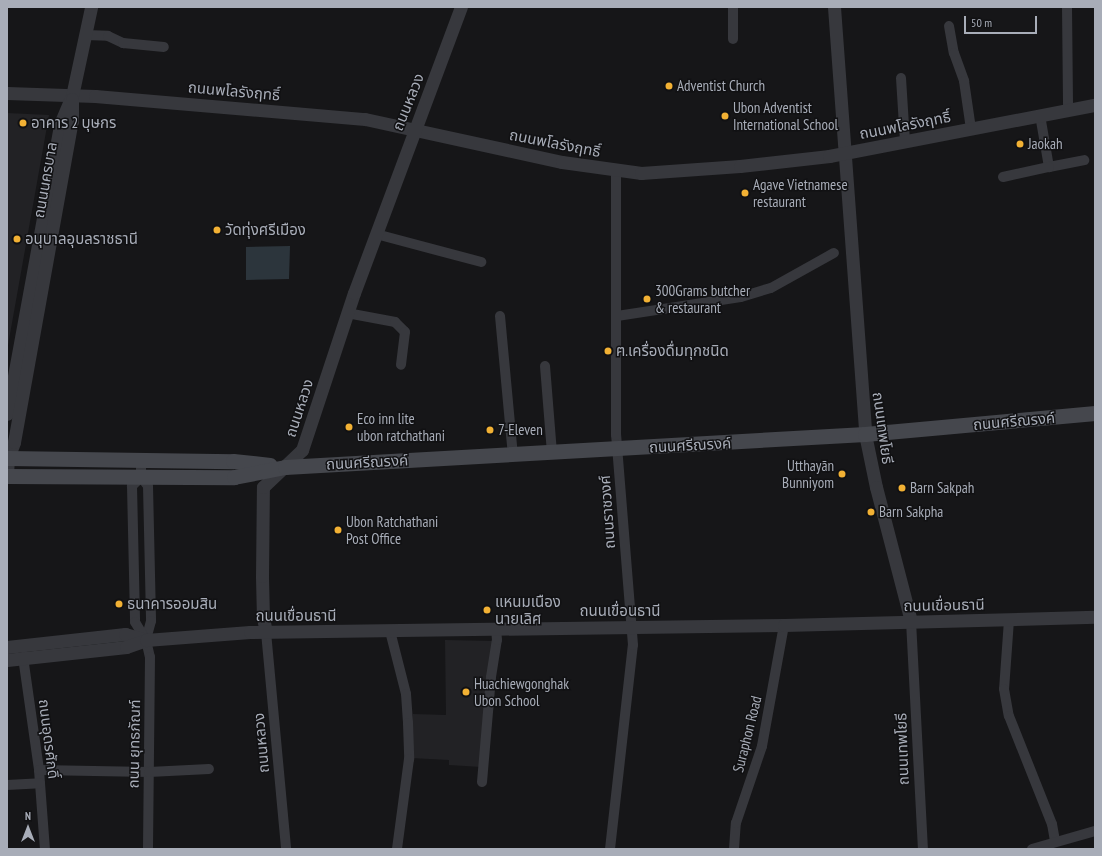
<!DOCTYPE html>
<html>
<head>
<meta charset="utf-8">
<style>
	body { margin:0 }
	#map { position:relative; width:1102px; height:856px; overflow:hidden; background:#161618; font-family:"PT Sans Narrow","Noto Sans Thai",sans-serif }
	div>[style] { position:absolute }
	.built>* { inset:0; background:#222225 }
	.water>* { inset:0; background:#2c353c }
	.minor>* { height:10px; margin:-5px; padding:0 5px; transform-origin:5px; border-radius:5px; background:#37383d }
	.tertiary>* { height:13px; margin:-6.5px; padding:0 6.5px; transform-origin:6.5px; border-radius:6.5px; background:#37383d }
	.secondary>* { height:15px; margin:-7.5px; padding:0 7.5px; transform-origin:7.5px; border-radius:7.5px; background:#45474d }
	.dots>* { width:11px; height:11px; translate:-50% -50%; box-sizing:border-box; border:2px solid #111113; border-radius:50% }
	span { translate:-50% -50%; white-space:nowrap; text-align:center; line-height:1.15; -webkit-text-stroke:3px #111113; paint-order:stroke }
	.poi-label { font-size:15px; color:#a8adb8 }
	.left { translate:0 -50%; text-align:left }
	.right { translate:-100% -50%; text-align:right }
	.street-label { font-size:15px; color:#a8adb8 }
	.frame { position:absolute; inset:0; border:8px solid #a8adb8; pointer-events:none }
	.north { position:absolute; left:8px; top:808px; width:40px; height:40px; -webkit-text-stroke:3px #111113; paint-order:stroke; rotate:0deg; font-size:11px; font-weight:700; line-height:16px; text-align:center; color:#a8adb8 }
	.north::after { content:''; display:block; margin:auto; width:14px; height:18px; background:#a8adb8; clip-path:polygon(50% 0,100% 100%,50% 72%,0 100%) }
	.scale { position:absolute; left:964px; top:16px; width:73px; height:18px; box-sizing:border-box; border:2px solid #a8adb8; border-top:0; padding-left:5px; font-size:12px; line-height:14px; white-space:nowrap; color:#a8adb8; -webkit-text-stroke:3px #111113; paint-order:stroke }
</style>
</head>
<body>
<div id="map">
	<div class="built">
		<div style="clip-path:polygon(7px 113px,49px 115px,7px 351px)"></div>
		<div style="clip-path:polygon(445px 640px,493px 641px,481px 767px,449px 765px,449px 760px,411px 758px,413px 714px,446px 715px)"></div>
	</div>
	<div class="water">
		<div style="clip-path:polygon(290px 246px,289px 279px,246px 280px,246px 247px)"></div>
	</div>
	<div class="minor">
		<div style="left:1067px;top:7px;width:103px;rotate:89.4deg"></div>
		<div style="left:949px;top:26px;width:27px;rotate:80deg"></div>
		<div style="left:954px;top:53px;width:30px;rotate:70deg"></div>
		<div style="left:964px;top:81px;width:49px;rotate:81.7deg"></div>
		<div style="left:85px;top:35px;width:23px;rotate:2deg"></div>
		<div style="left:108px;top:36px;width:17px;rotate:25deg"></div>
		<div style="left:123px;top:43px;width:41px;rotate:5.6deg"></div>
		<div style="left:733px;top:39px;width:32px;rotate:-90deg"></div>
		<div style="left:901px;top:78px;width:64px;rotate:86.4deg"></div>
		<div style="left:1040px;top:115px;width:53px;rotate:80.2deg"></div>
		<div style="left:1049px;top:167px;width:36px;rotate:-11deg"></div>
		<div style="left:1003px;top:177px;width:47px;rotate:-12.3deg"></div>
		<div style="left:376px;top:234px;width:109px;rotate:14.9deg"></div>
		<div style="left:347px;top:313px;width:49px;rotate:10.6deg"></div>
		<div style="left:395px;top:322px;width:14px;rotate:45deg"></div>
		<div style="left:405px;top:332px;width:33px;rotate:97deg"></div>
		<div style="left:500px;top:316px;width:141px;rotate:84.7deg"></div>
		<div style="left:617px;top:316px;width:125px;rotate:-8.7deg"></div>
		<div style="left:741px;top:297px;width:31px;rotate:-17deg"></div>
		<div style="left:771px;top:288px;width:72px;rotate:-29.1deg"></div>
		<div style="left:545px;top:366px;width:87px;rotate:85.4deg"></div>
		<div style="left:141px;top:461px;width:16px;rotate:90deg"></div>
		<div style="left:141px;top:477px;width:11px;rotate:52deg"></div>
		<div style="left:148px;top:486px;width:135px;rotate:88.7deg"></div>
		<div style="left:151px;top:621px;width:20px;rotate:105deg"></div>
		<div style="left:141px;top:477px;width:13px;rotate:135deg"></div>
		<div style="left:132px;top:486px;width:136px;rotate:88.7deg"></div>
		<div style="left:135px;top:622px;width:21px;rotate:59deg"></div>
		<div style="left:146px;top:640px;width:17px;rotate:77deg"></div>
		<div style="left:150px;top:657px;width:192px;rotate:90.6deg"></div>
		<div style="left:1009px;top:620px;width:69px;rotate:94.1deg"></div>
		<div style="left:1004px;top:689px;width:27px;rotate:80deg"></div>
		<div style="left:1009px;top:716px;width:116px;rotate:68.3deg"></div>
		<div style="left:1052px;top:824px;width:17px;rotate:80deg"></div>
		<div style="left:911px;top:621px;width:228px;rotate:87deg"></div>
		<div style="left:390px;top:631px;width:65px;rotate:75.7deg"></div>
		<div style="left:406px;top:694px;width:29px;rotate:86deg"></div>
		<div style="left:408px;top:723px;width:36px;rotate:88deg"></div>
		<div style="left:409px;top:759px;width:91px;rotate:97.6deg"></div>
		<div style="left:266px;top:632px;width:218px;rotate:84.7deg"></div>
		<div style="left:23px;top:657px;width:114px;rotate:81.9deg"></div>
		<div style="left:39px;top:770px;width:79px;rotate:85.7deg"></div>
		<div style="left:39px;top:770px;width:110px;rotate:1deg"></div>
		<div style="left:149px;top:772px;width:60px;rotate:-2.9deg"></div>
		<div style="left:482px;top:782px;width:105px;rotate:-85.1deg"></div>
		<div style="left:491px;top:677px;width:37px;rotate:-81deg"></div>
		<div style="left:497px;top:640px;width:12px;rotate:-95deg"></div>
		<div style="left:7px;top:785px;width:33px;rotate:-3deg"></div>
		<div style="left:610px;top:849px;width:205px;rotate:-83.6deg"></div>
		<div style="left:633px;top:645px;width:211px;rotate:-94.6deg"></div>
		<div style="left:616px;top:435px;width:264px;rotate:-90deg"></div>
		<div style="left:734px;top:849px;width:26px;rotate:-86deg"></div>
		<div style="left:736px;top:823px;width:81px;rotate:-71.3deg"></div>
		<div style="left:762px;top:746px;width:123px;rotate:-79.7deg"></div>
		<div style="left:1032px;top:849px;width:66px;rotate:-15.9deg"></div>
	</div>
	<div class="tertiary">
		<div style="left:834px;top:7px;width:428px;rotate:85.8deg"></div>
		<div style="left:865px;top:434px;width:54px;rotate:78.3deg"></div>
		<div style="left:876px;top:487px;width:138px;rotate:75.4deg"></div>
		<div style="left:7px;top:93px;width:88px;rotate:2deg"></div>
		<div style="left:95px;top:96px;width:271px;rotate:4.9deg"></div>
		<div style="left:365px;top:119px;width:202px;rotate:12.3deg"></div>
		<div style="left:562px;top:162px;width:80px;rotate:7.9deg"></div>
		<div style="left:641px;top:173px;width:99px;rotate:-4deg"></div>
		<div style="left:740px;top:166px;width:90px;rotate:-6.4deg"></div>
		<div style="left:829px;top:156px;width:271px;rotate:-10.9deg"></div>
		<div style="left:7px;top:414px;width:295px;rotate:-79.6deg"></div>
		<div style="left:60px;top:124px;width:30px;rotate:-67deg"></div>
		<div style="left:72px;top:96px;width:91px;rotate:-77.9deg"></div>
		<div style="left:7px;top:476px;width:18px;rotate:-87deg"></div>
		<div style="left:8px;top:458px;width:17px;rotate:-69deg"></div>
		<div style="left:14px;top:442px;width:326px;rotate:-79.8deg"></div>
		<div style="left:72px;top:121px;width:22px;rotate:-90deg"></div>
		<div style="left:266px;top:632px;width:14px;rotate:-102deg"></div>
		<div style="left:263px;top:618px;width:42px;rotate:-91.4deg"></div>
		<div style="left:262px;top:576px;width:89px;rotate:-89.4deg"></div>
		<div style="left:263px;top:487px;width:54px;rotate:-43.5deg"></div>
		<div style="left:302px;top:450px;width:165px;rotate:-71.7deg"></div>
		<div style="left:354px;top:293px;width:305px;rotate:-69.5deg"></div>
		<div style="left:7px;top:647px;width:119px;rotate:-6.3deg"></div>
		<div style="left:125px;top:634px;width:22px;rotate:16deg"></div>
		<div style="left:7px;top:660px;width:120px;rotate:-6.2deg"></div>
		<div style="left:126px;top:647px;width:21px;rotate:-19deg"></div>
		<div style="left:146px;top:640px;width:104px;rotate:-4.4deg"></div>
		<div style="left:250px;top:632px;width:534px;rotate:-0.75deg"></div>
		<div style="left:784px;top:625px;width:311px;rotate:-1.5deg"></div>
	</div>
	<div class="secondary">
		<div style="left:7px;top:458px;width:226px;rotate:0.8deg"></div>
		<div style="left:233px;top:461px;width:37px;rotate:6deg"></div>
		<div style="left:7px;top:476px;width:227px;rotate:0.3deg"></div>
		<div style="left:234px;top:477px;width:52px;rotate:-11.1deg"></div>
		<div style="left:285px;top:467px;width:581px;rotate:-3.26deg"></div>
		<div style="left:865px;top:434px;width:231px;rotate:-5.2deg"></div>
	</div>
	<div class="dots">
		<div style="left:669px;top:86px;background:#f2b134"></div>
		<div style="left:725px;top:116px;background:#f2b134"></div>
		<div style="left:23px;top:123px;background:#f2b134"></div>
		<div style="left:1020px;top:144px;background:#f2b134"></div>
		<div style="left:745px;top:193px;background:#f2b134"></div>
		<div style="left:217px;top:230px;background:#f2b134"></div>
		<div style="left:17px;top:239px;background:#f2b134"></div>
		<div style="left:647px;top:299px;background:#f2b134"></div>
		<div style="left:608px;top:351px;background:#f2b134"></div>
		<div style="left:349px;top:427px;background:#f2b134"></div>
		<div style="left:490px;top:430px;background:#f2b134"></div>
		<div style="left:842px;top:474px;background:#f2b134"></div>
		<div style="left:902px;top:488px;background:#f2b134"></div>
		<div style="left:871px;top:512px;background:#f2b134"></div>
		<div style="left:338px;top:530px;background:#f2b134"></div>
		<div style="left:119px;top:604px;background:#f2b134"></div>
		<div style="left:487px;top:610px;background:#f2b134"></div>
		<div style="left:466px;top:692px;background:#f2b134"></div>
	</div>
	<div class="poi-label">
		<span class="left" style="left:677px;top:86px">Adventist Church</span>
		<span class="left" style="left:733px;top:116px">Ubon Adventist<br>International School</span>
		<span class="left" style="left:31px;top:123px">อาคาร 2 บุษกร</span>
		<span class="left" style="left:1028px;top:144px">Jaokah</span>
		<span class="left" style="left:753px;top:193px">Agave Vietnamese<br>restaurant</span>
		<span class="left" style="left:225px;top:230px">วัดทุ่งศรีเมือง</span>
		<span class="left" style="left:25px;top:239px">อนุบาลอุบลราชธานี</span>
		<span class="left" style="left:655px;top:299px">300Grams butcher<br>&amp; restaurant</span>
		<span class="left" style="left:616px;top:351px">ฅ.เครื่องดื่มทุกชนิด</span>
		<span class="left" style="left:357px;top:427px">Eco inn lite<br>ubon ratchathani</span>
		<span class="left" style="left:498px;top:430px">7-Eleven</span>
		<span class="right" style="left:834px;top:474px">Utthayān<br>Bunniyom</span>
		<span class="left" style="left:910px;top:488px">Barn Sakpah</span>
		<span class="left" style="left:879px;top:512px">Barn Sakpha</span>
		<span class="left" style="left:346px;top:530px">Ubon Ratchathani<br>Post Office</span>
		<span class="left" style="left:495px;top:610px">แหนมเนือง<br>นายเลิศ</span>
		<span class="left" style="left:127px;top:604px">ธนาคารออมสิน</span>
		<span class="left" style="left:474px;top:692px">Huachiewgonghak<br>Ubon School</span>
	</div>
	<div class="street-label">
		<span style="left:234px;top:91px;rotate:5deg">ถนนพโลรังฤทธิ์</span>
		<span style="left:408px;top:102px;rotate:-68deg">ถนนหลวง</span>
		<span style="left:905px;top:125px;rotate:-11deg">ถนนพโลรังฤทธิ์</span>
		<span style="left:555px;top:143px;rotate:11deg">ถนนพโลรังฤทธิ์</span>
		<span style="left:45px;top:180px;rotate:-80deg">ถนนนครบาล</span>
		<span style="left:299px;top:408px;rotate:-72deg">ถนนหลวง</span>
		<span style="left:1014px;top:421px;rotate:-5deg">ถนนศรีณรงค์</span>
		<span style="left:883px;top:428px;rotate:82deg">ถนนเทพโยธี</span>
		<span style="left:690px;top:445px;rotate:-3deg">ถนนศรีณรงค์</span>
		<span style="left:367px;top:462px;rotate:-3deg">ถนนศรีณรงค์</span>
		<span style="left:607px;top:512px;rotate:-94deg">ถนนราชวงศ์</span>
		<span style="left:944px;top:605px;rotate:-1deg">ถนนเขื่อนธานี</span>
		<span style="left:620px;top:611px">ถนนเขื่อนธานี</span>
		<span style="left:296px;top:616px">ถนนเขื่อนธานี</span>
		<span style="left:747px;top:734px;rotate:-76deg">Suraphon Road</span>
		<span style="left:49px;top:739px;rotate:83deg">ถนนอุดรศักดิ์</span>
		<span style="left:261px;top:743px;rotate:-95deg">ถนนหลวง</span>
		<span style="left:134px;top:744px;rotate:-89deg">ถนน ยุทธภัณฑ์</span>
		<span style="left:902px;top:749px;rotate:-92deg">ถนนเทพโยธี</span>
	</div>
	<div class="frame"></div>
	<div class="north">N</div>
	<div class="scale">50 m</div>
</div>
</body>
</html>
